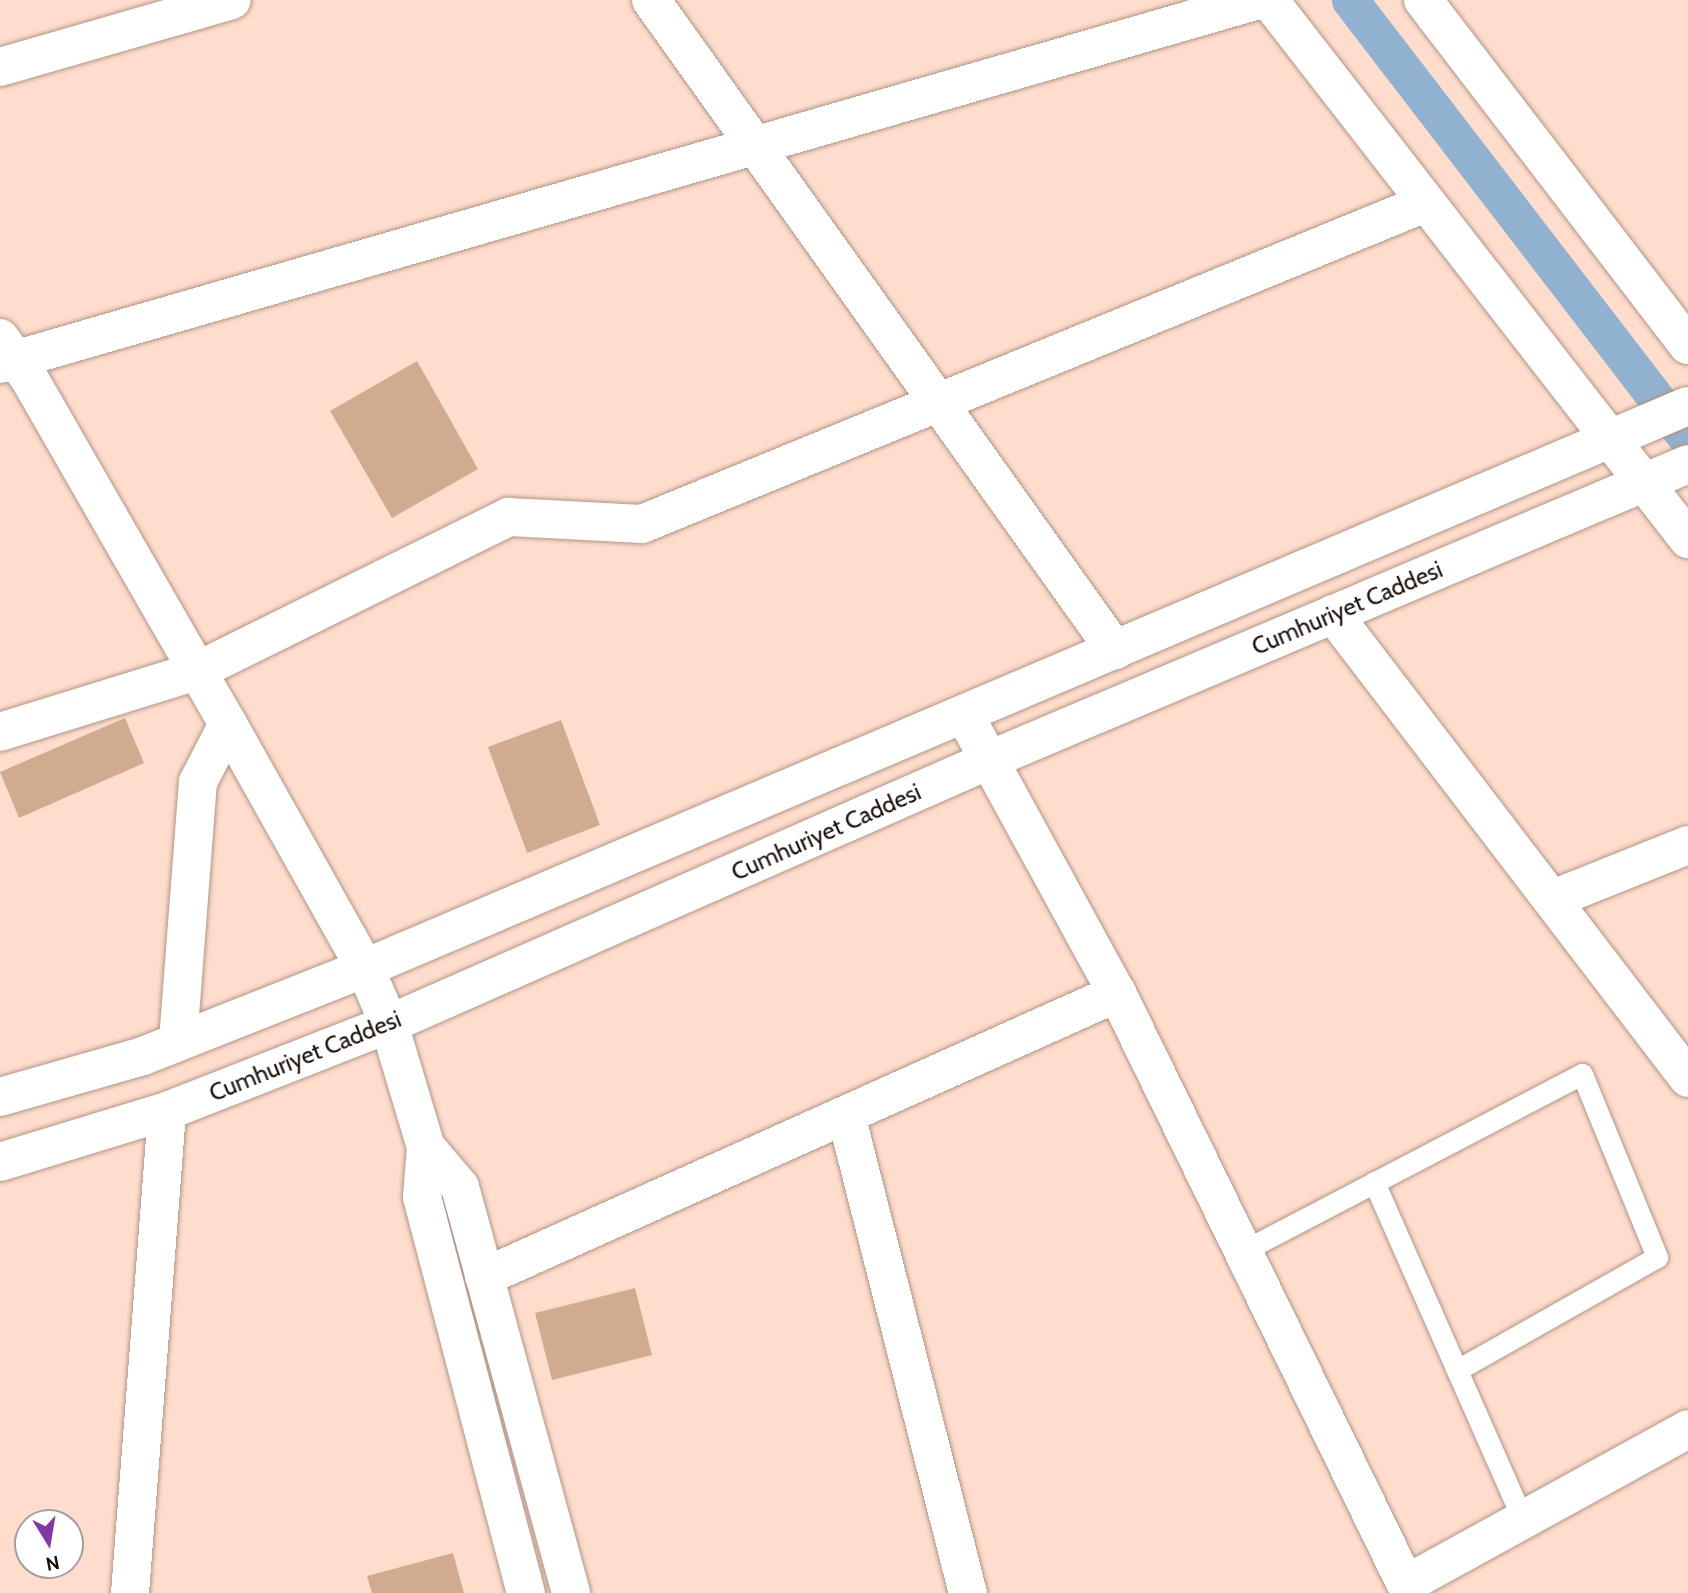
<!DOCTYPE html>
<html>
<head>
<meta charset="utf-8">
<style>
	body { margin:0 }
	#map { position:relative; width:1688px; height:1593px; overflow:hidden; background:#feddcc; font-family:Cabin,sans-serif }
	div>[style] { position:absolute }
	.canal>* { height:37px; margin:-18.5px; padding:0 18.5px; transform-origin:18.5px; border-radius:18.5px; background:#90b1d0 }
	.building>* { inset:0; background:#d1ab90 }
	.roads { filter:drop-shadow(0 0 2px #b39585) drop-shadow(0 0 2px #b39585) }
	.service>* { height:21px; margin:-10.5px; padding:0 10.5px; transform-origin:10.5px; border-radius:10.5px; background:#fff }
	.minor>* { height:38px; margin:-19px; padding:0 19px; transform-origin:19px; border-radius:19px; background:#fff }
	.tertiary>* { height:38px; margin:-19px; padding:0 19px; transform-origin:19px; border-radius:19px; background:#fff }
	span { translate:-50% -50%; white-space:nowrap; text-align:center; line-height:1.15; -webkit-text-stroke:5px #fff; paint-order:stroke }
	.street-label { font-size:24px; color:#190e08 }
	.north { position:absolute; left:14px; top:1509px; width:70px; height:70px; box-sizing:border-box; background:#fff; border:2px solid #a39f9c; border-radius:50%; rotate:169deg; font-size:19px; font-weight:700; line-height:28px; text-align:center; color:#190e08 }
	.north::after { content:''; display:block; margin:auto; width:24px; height:32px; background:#8436a7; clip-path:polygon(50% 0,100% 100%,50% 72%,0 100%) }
</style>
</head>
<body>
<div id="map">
	<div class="canal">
		<div style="left:1350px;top:0;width:555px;rotate:52.47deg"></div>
	</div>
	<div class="building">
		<div style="clip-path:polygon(417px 361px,478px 469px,392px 518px,330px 411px)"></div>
		<div style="clip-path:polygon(125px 718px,144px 763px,19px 818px,0 772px)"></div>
		<div style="clip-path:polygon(561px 720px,600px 825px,527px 853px,488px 747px)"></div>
		<div style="clip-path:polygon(635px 1288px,652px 1355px,552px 1380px,535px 1313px)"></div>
		<div style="clip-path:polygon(453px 1553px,464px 1593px,372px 1593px,367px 1576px)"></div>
	</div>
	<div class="roads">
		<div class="service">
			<div style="left:1374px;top:1182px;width:357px;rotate:66.2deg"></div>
			<div style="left:1245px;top:1250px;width:380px;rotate:-27.6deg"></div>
			<div style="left:1582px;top:1074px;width:198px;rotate:67.7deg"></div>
			<div style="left:1657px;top:1257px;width:230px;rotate:150.5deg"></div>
		</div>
		<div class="minor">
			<div style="left:651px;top:0;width:799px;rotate:54.48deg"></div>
			<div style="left:1269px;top:0;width:683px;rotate:52.14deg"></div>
			<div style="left:1423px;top:0;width:435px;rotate:52.5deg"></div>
			<div style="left:0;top:67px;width:241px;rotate:-16.1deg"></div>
			<div style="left:0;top:338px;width:49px;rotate:54.1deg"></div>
			<div style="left:29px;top:378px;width:399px;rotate:60.1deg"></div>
			<div style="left:228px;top:724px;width:280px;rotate:60.7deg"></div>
			<div style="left:365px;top:968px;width:61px;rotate:66.8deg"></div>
			<div style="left:389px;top:1024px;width:128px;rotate:73.3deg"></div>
			<div style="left:426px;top:1147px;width:50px;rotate:94.6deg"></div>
			<div style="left:422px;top:1197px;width:409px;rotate:75.3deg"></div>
			<div style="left:0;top:364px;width:1311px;rotate:-16.13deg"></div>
			<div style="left:1333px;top:614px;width:584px;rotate:52.58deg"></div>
			<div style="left:964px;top:714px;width:318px;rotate:61.3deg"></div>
			<div style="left:1117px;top:993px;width:668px;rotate:63.97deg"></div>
			<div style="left:0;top:732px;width:206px;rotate:-17.2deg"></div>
			<div style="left:197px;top:671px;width:348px;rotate:-26.3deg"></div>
			<div style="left:509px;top:517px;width:133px;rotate:3deg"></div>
			<div style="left:642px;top:524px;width:844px;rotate:-22.28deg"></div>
			<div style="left:1553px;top:899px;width:145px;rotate:-21.8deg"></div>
			<div style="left:178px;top:1041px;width:260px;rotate:-85.6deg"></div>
			<div style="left:198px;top:782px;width:65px;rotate:-62.7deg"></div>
			<div style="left:846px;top:1115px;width:493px;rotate:75.7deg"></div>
			<div style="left:426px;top:1147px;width:52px;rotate:49.6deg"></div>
			<div style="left:460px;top:1187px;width:421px;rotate:74.7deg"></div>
			<div style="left:484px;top:1277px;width:694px;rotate:-24.16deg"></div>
			<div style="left:1410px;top:1582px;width:317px;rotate:-28.8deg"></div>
			<div style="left:130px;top:1593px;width:483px;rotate:-85.6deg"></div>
		</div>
		<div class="tertiary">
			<div style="left:0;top:1097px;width:149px;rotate:-16deg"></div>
			<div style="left:143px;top:1056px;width:239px;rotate:-21.6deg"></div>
			<div style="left:365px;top:968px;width:1437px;rotate:-23.02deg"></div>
			<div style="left:0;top:1162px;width:175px;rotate:-17deg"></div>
			<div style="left:167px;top:1111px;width:238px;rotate:-21.4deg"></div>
			<div style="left:389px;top:1024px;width:653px;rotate:-23.74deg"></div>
			<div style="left:987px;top:761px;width:761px;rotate:-22.96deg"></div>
		</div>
	</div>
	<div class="street-label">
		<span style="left:1347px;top:608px;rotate:-23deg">Cumhuriyet Caddesi</span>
		<span style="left:826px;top:832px;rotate:-24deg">Cumhuriyet Caddesi</span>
		<span style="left:305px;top:1056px;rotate:-22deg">Cumhuriyet Caddesi</span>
	</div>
	<div class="north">N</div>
</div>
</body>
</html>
